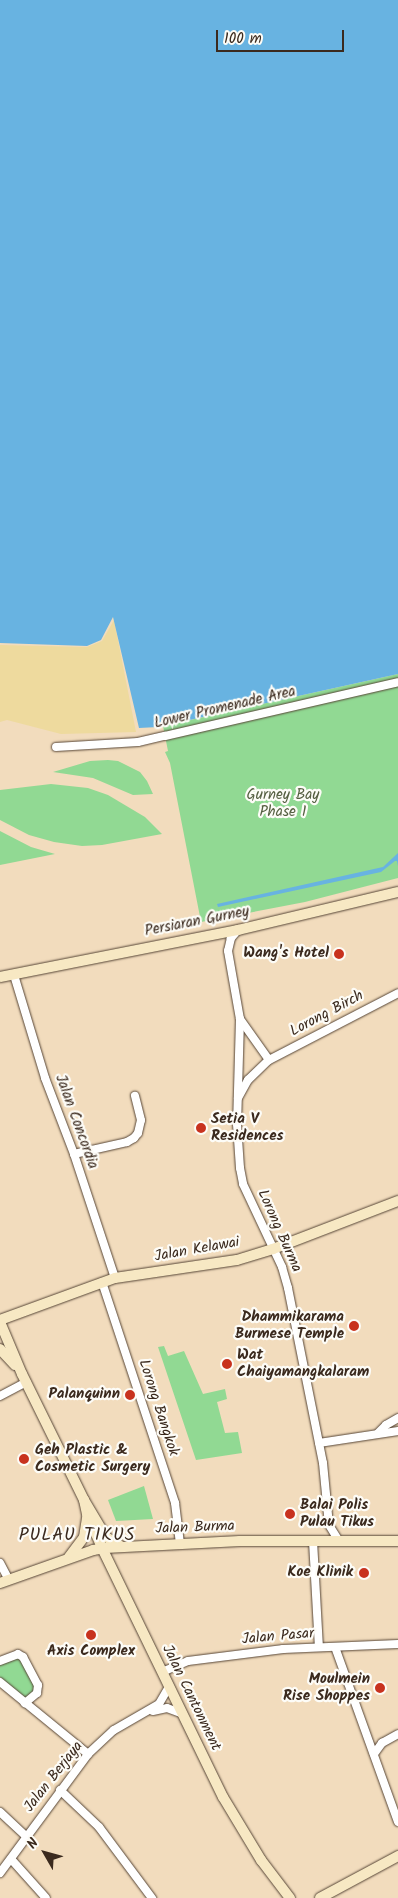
<!DOCTYPE html>
<html>
<head>
<meta charset="utf-8">
<style>
	body { margin:0 }
	#map { position:relative; width:398px; height:1898px; overflow:hidden; background:#f2dcbd; font-family:Kalam,sans-serif }
	div>[style] { position:absolute }
	.green>* { inset:0; background:#91d993 }
	.sand>* { inset:0; background:#eeda9e }
	.water>* { inset:0; background:#68b3e1 }
	.roads { filter:drop-shadow(0 0 1px #564536) drop-shadow(0 0 1px #564536) }
	.street>* { height:8px; margin:-4px; padding:0 4px; transform-origin:4px; border-radius:4px; background:#fff }
	.secondary>* { height:10px; margin:-5px; padding:0 5px; transform-origin:5px; border-radius:5px; background:#f7e8c3 }
	.dots>* { width:14px; height:14px; translate:-50% -50%; box-sizing:border-box; border:2px solid #fdfcf7; border-radius:50% }
	span { translate:-50% -50%; white-space:nowrap; text-align:center; line-height:1.15; -webkit-text-stroke:4.5px #fdfcf7; paint-order:stroke }
	.street-label { font-size:15px; color:#3b2a1e }
	.park-label { font-size:15px; color:#555f41 }
	.poi-label { font-size:15px; color:#3b2a1e; font-weight:700 }
	.right { translate:-100% -50%; text-align:right }
	.left { translate:0 -50%; text-align:left }
	.quarter-label { font-size:18px; color:#3b2a1e; letter-spacing:1px }
	.north { position:absolute; left:20px; top:1828px; width:50px; height:50px; -webkit-text-stroke:4px #fdfcf7; paint-order:stroke; rotate:308deg; font-size:14px; font-weight:700; line-height:20px; text-align:center; color:#3b2a1e }
	.north::after { content:''; display:block; margin:auto; width:18px; height:22px; background:#3b2a1e; clip-path:polygon(50% 0,100% 100%,50% 72%,0 100%) }
	.scale { position:absolute; left:216px; top:30px; width:128px; height:22px; box-sizing:border-box; border:2px solid #3b2a1e; border-top:0; padding-left:6px; font-size:15px; line-height:18px; white-space:nowrap; color:#3b2a1e; -webkit-text-stroke:4px #fdfcf7; paint-order:stroke }
</style>
</head>
<body>
<div id="map">
	<div class="green">
		<div style="clip-path:polygon(398px 674px,398px 878px,305px 902px,201px 922px,170px 763px,165px 752px,168px 751px,163px 726px)"></div>
		<div style="clip-path:polygon(108px 760px,118px 761px,140px 772px,147px 781px,153px 794px,133px 795px,93px 778px,53px 772px,90px 761px)"></div>
		<div style="clip-path:polygon(51px 784px,88px 788px,108px 795px,145px 817px,162px 834px,102px 845px,82px 846px,54px 842px,29px 835px,0 820px,0 790px)"></div>
		<div style="clip-path:polygon(0 831px,31px 847px,55px 854px,0 865px)"></div>
		<div style="clip-path:polygon(164px 1346px,168px 1356px,184px 1351px,203px 1394px,225px 1389px,227px 1399px,217px 1402px,225px 1433px,238px 1432px,242px 1453px,196px 1460px,158px 1347px)"></div>
		<div style="clip-path:polygon(144px 1486px,153px 1519px,116px 1521px,108px 1500px)"></div>
		<div style="clip-path:polygon(14px 1657px,21px 1660px,35px 1686px,33px 1692px,28px 1697px,22px 1697px,0 1677px,0 1664px)"></div>
	</div>
	<div class="sand">
		<div style="clip-path:polygon(114px 620px,136px 732px,61px 734px,7px 720px,0 722px,0 645px,87px 647px,102px 641px)"></div>
	</div>
	<div class="water">
		<div style="clip-path:polygon(0 0,398px 0,398px 674px,158px 727px,139px 728px,113px 617px,101px 640px,87px 646px,0 643px)"></div>
		<div style="clip-path:polygon(398px 853px,398px 866px,397px 861px,395px 861px,381px 872px,218px 907px,217px 904px,383px 867px)"></div>
	</div>
	<div class="roads">
		<div class="street">
			<div style="left:56px;top:747px;width:82px;rotate:-3.5deg"></div>
			<div style="left:138px;top:742px;width:28px;rotate:-13deg"></div>
			<div style="left:165px;top:736px;width:239px;rotate:-13deg"></div>
			<div style="left:238px;top:930px;width:11px;rotate:131deg"></div>
			<div style="left:231px;top:938px;width:13px;rotate:103deg"></div>
			<div style="left:228px;top:951px;width:69px;rotate:80deg"></div>
			<div style="left:240px;top:1019px;width:105px;rotate:91.6deg"></div>
			<div style="left:237px;top:1124px;width:44px;rotate:86.1deg"></div>
			<div style="left:240px;top:1168px;width:16px;rotate:79deg"></div>
			<div style="left:243px;top:1184px;width:92px;rotate:64.8deg"></div>
			<div style="left:282px;top:1267px;width:22px;rotate:74deg"></div>
			<div style="left:288px;top:1288px;width:178px;rotate:78.7deg"></div>
			<div style="left:323px;top:1463px;width:62px;rotate:84.5deg"></div>
			<div style="left:329px;top:1525px;width:19px;rotate:58deg"></div>
			<div style="left:14px;top:975px;width:108px;rotate:73.2deg"></div>
			<div style="left:45px;top:1078px;width:81px;rotate:69.1deg"></div>
			<div style="left:74px;top:1154px;width:131px;rotate:71.7deg"></div>
			<div style="left:240px;top:1019px;width:50px;rotate:54.7deg"></div>
			<div style="left:238px;top:1098px;width:21px;rotate:-61deg"></div>
			<div style="left:248px;top:1080px;width:29px;rotate:-44deg"></div>
			<div style="left:269px;top:1060px;width:145px;rotate:-27.4deg"></div>
			<div style="left:74px;top:1154px;width:54px;rotate:-12.8deg"></div>
			<div style="left:127px;top:1142px;width:8px;rotate:-30deg"></div>
			<div style="left:134px;top:1138px;width:6px;rotate:-51deg"></div>
			<div style="left:138px;top:1133px;width:13px;rotate:-77deg"></div>
			<div style="left:141px;top:1120px;width:25px;rotate:-104deg"></div>
			<div style="left:102px;top:1282px;width:233px;rotate:71.7deg"></div>
			<div style="left:175px;top:1503px;width:41px;rotate:83deg"></div>
			<div style="left:0;top:1396px;width:30px;rotate:-28deg"></div>
			<div style="left:378px;top:1433px;width:11px;rotate:-45deg"></div>
			<div style="left:386px;top:1425px;width:14px;rotate:-30deg"></div>
			<div style="left:319px;top:1443px;width:80px;rotate:-8.6deg"></div>
			<div style="left:313px;top:1541px;width:106px;rotate:86.8deg"></div>
			<div style="left:0;top:1563px;width:19px;rotate:62deg"></div>
			<div style="left:335px;top:1647px;width:186px;rotate:70.2deg"></div>
			<div style="left:0;top:1661px;width:19px;rotate:-21deg"></div>
			<div style="left:18px;top:1654px;width:6px;rotate:31deg"></div>
			<div style="left:23px;top:1657px;width:32px;rotate:62deg"></div>
			<div style="left:38px;top:1685px;width:8px;rotate:97deg"></div>
			<div style="left:37px;top:1693px;width:16px;rotate:140deg"></div>
			<div style="left:162px;top:1672px;width:28px;rotate:-23deg"></div>
			<div style="left:188px;top:1661px;width:96px;rotate:-7.2deg"></div>
			<div style="left:283px;top:1649px;width:115px;rotate:-2.5deg"></div>
			<div style="left:0;top:1682px;width:114px;rotate:39.3deg"></div>
			<div style="left:153px;top:1711px;width:14px;rotate:-12deg"></div>
			<div style="left:167px;top:1708px;width:15px;rotate:20deg"></div>
			<div style="left:374px;top:1754px;width:14px;rotate:-54deg"></div>
			<div style="left:382px;top:1743px;width:18px;rotate:-29deg"></div>
			<div style="left:60px;top:1790px;width:54px;rotate:43.5deg"></div>
			<div style="left:99px;top:1827px;width:89px;rotate:53.3deg"></div>
			<div style="left:0;top:1812px;width:35px;rotate:43deg"></div>
			<div style="left:11px;top:1859px;width:52px;rotate:48.1deg"></div>
			<div style="left:0;top:1873px;width:148px;rotate:-53.5deg"></div>
			<div style="left:88px;top:1754px;width:35px;rotate:-43deg"></div>
			<div style="left:114px;top:1730px;width:52px;rotate:-30deg"></div>
			<div style="left:159px;top:1704px;width:20px;rotate:-60deg"></div>
		</div>
		<div class="secondary">
			<div style="left:0;top:977px;width:243px;rotate:-11.2deg"></div>
			<div style="left:238px;top:930px;width:164px;rotate:-13.4deg"></div>
			<div style="left:0;top:1320px;width:122px;rotate:-20.1deg"></div>
			<div style="left:115px;top:1278px;width:123px;rotate:-8.4deg"></div>
			<div style="left:237px;top:1260px;width:38px;rotate:-17deg"></div>
			<div style="left:273px;top:1249px;width:134px;rotate:-21deg"></div>
			<div style="left:0;top:1322px;width:56px;rotate:67.1deg"></div>
			<div style="left:22px;top:1374px;width:140px;rotate:63.8deg"></div>
			<div style="left:84px;top:1500px;width:43px;rotate:59.3deg"></div>
			<div style="left:106px;top:1537px;width:19px;rotate:32deg"></div>
			<div style="left:0;top:1349px;width:22px;rotate:47deg"></div>
			<div style="left:84px;top:1500px;width:14px;rotate:78deg"></div>
			<div style="left:87px;top:1514px;width:37px;rotate:66deg"></div>
			<div style="left:102px;top:1548px;width:277px;rotate:64.1deg"></div>
			<div style="left:223px;top:1797px;width:74px;rotate:58.9deg"></div>
			<div style="left:261px;top:1860px;width:48px;rotate:52.7deg"></div>
			<div style="left:69px;top:1557px;width:25px;rotate:-53deg"></div>
			<div style="left:84px;top:1537px;width:20px;rotate:-81deg"></div>
			<div style="left:0;top:1583px;width:99px;rotate:-19.5deg"></div>
			<div style="left:93px;top:1550px;width:12px;rotate:-9deg"></div>
			<div style="left:105px;top:1548px;width:135px;rotate:-3deg"></div>
			<div style="left:240px;top:1541px;width:158px"></div>
			<div style="left:320px;top:1898px;width:89px;rotate:-28.3deg"></div>
		</div>
	</div>
	<div class="dots">
		<div style="left:339px;top:954px;background:#c8321e"></div>
		<div style="left:201px;top:1128px;background:#c8321e"></div>
		<div style="left:354px;top:1326px;background:#c8321e"></div>
		<div style="left:227px;top:1364px;background:#c8321e"></div>
		<div style="left:130px;top:1395px;background:#c8321e"></div>
		<div style="left:24px;top:1459px;background:#c8321e"></div>
		<div style="left:290px;top:1514px;background:#c8321e"></div>
		<div style="left:364px;top:1573px;background:#c8321e"></div>
		<div style="left:91px;top:1635px;background:#c8321e"></div>
		<div style="left:380px;top:1688px;background:#c8321e"></div>
	</div>
	<div class="street-label">
		<span style="left:225px;top:708px;rotate:-13deg">Lower Promenade Area</span>
		<span style="left:197px;top:922px;rotate:-11deg">Persiaran Gurney</span>
		<span style="left:327px;top:1014px;rotate:-28deg">Lorong Birch</span>
		<span style="left:76px;top:1122px;rotate:70deg">Jalan Concordia</span>
		<span style="left:279px;top:1231px;rotate:66deg">Lorong Burma</span>
		<span style="left:197px;top:1250px;rotate:-10deg">Jalan Kelawai</span>
		<span style="left:158px;top:1408px;rotate:72deg">Lorong Bangkok</span>
		<span style="left:195px;top:1528px;rotate:-2deg">Jalan Burma</span>
		<span style="left:278px;top:1637px;rotate:-5deg">Jalan Pasar</span>
		<span style="left:191px;top:1698px;rotate:64deg">Jalan Cantonment</span>
		<span style="left:54px;top:1777px;rotate:-52deg">Jalan Berjaya</span>
	</div>
	<div class="park-label">
		<span style="left:283px;top:804px">Gurney Bay<br>Phase 1</span>
	</div>
	<div class="poi-label">
		<span class="right" style="left:329px;top:954px">Wang's Hotel</span>
		<span class="left" style="left:211px;top:1128px">Setia V<br>Residences</span>
		<span class="right" style="left:344px;top:1326px">Dhammikarama<br>Burmese Temple</span>
		<span class="left" style="left:237px;top:1364px">Wat<br>Chaiyamangkalaram</span>
		<span class="right" style="left:120px;top:1395px">Palanquinn</span>
		<span class="left" style="left:35px;top:1459px">Geh Plastic &amp;<br>Cosmetic Surgery</span>
		<span class="left" style="left:300px;top:1514px">Balai Polis<br>Pulau Tikus</span>
		<span class="right" style="left:353px;top:1573px">Koe Klinik</span>
		<span style="left:91px;top:1652px">Axis Complex</span>
		<span class="right" style="left:370px;top:1688px">Moulmein<br>Rise Shoppes</span>
	</div>
	<div class="quarter-label">
		<span style="left:77px;top:1536px">PULAU TIKUS</span>
	</div>
	<div class="north">N</div>
	<div class="scale">100 m</div>
</div>
</body>
</html>
